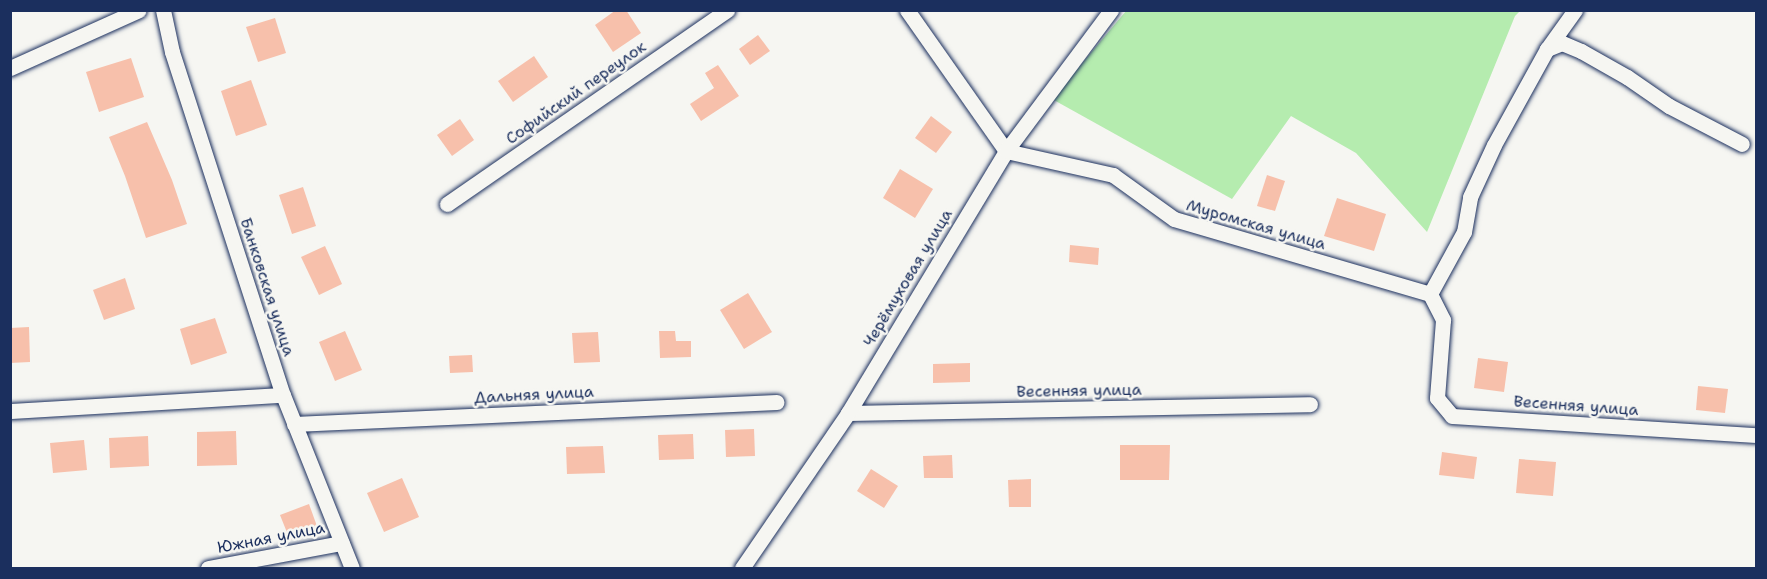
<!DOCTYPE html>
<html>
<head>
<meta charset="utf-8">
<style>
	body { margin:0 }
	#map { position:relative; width:1767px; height:579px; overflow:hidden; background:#f6f6f2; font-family:"Shantell Sans",sans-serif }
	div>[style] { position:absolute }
	.green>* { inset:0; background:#b5ecaf }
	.building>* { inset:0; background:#f7c0ab }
	.roads { filter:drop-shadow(0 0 2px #1b2f5e) drop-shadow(0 0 2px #1b2f5e) }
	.street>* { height:15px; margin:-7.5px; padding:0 7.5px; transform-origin:7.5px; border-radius:7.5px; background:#f6f6f2 }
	span { translate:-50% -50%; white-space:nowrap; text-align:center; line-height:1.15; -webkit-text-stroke:5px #f6f6f2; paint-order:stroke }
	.street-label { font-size:16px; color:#1b2f5e }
	.frame { position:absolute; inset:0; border:12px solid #1b2f5e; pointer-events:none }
</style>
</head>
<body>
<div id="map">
	<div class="green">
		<div style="clip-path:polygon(1126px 11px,1520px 11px,1515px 16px,1427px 232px,1356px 153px,1291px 116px,1232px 199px,1052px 99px)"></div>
	</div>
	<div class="building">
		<div style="clip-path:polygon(616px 10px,626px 10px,641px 33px,613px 52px,595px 25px)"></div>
		<div style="clip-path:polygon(275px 18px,286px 53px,258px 62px,246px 27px)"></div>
		<div style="clip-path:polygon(758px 35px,770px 51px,750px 65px,739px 49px)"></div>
		<div style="clip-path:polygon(534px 56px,548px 77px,513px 102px,498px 81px)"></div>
		<div style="clip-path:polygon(131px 58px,144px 97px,99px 112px,86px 72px)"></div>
		<div style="clip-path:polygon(718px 65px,739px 96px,701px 121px,690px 104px,714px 88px,705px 73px)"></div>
		<div style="clip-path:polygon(251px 80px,267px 125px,236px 136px,221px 91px)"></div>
		<div style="clip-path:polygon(931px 116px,952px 132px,936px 153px,915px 138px)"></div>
		<div style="clip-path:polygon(460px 119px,474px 140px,452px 156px,437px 135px)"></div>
		<div style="clip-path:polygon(147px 122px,172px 180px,187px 224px,146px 238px,125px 176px,109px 137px)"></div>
		<div style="clip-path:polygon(900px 169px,933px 189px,915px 218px,883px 198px)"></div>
		<div style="clip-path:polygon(1267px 175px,1285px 181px,1275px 211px,1257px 206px)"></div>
		<div style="clip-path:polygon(303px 187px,316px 226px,292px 234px,279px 195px)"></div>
		<div style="clip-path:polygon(1337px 198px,1386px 214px,1374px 251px,1324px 236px)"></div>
		<div style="clip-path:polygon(1070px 245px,1099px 248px,1098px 265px,1069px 262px)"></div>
		<div style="clip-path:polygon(325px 246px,342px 284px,319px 295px,301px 257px)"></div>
		<div style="clip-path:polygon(125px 278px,135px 309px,104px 320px,93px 290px)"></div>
		<div style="clip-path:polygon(748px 293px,772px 332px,744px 349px,720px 310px)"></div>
		<div style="clip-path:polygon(215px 318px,227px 353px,191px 365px,180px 329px)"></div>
		<div style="clip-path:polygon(29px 327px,30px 362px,10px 363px,10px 328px)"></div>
		<div style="clip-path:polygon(345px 331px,362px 370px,335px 381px,319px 342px)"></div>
		<div style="clip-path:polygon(659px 331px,675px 331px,676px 341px,691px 341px,691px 357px,660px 358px)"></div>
		<div style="clip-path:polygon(598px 332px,600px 362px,574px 363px,572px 333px)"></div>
		<div style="clip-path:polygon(472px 355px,473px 372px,450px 373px,449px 356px)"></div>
		<div style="clip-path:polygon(1478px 358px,1508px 362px,1504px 392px,1474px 388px)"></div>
		<div style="clip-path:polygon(970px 363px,970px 382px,933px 383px,933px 364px)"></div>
		<div style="clip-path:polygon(1698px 386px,1728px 389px,1725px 413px,1696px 410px)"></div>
		<div style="clip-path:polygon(754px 429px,755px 456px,726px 457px,725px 430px)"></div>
		<div style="clip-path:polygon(236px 431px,237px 465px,197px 466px,197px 432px)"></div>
		<div style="clip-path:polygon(693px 434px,694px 459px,659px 460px,658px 435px)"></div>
		<div style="clip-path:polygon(148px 436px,149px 466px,110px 468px,109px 438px)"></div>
		<div style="clip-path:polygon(84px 440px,87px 470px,53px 473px,50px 443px)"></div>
		<div style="clip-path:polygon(1120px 445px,1170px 445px,1169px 480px,1120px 480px)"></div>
		<div style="clip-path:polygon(603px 446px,605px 473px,567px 474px,566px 447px)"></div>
		<div style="clip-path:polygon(1442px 452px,1477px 457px,1474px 479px,1439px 475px)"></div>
		<div style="clip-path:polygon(952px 455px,953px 478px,924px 478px,923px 456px)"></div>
		<div style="clip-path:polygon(1519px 459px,1556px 462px,1553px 496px,1516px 493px)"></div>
		<div style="clip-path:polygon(871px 469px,898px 486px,884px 508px,857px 491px)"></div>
		<div style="clip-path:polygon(402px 478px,419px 517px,384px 532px,367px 493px)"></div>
		<div style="clip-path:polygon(1031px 479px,1031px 507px,1009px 507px,1008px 480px)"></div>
		<div style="clip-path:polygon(309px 504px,318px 529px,290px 540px,280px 515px)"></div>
	</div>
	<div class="roads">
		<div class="street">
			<div style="left:163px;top:10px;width:43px;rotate:77.9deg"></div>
			<div style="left:172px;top:52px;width:361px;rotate:72.1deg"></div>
			<div style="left:283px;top:395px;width:186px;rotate:68.3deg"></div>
			<div style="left:907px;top:10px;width:172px;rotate:54.9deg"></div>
			<div style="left:1006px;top:151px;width:110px;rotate:12.6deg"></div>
			<div style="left:1113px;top:175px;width:75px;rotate:35.8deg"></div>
			<div style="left:1174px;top:219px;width:267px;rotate:16.3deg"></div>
			<div style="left:1547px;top:49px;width:48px;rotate:-54.3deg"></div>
			<div style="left:10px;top:68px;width:141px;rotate:-24.2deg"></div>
			<div style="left:447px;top:204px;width:341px;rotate:-34.7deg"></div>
			<div style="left:1430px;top:294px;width:71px;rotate:-61.3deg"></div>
			<div style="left:1464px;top:232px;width:36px;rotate:-80deg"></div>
			<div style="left:1470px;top:197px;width:57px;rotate:-65.2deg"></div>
			<div style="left:1494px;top:145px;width:110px;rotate:-61.1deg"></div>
			<div style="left:1547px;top:49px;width:16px;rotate:-22deg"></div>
			<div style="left:1562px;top:43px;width:21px;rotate:23deg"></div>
			<div style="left:1581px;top:51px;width:53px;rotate:29.5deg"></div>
			<div style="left:1627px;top:77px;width:51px;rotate:34.6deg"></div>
			<div style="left:1669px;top:106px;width:82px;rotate:27.5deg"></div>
			<div style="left:1430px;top:294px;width:29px;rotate:63deg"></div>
			<div style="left:1443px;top:320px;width:78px;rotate:94.4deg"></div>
			<div style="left:1437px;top:398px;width:23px;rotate:50deg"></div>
			<div style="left:1452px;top:416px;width:305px;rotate:3.6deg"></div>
			<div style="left:10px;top:411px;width:273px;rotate:-3.4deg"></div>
			<div style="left:848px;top:413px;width:462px;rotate:-1.1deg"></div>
			<div style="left:294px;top:424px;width:483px;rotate:-2.6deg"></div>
			<div style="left:208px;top:568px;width:136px;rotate:-10.6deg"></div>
			<div style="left:742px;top:568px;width:188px;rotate:-55.6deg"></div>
			<div style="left:848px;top:413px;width:306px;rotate:-58.9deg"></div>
			<div style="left:1006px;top:151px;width:176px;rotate:-53.3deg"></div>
		</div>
	</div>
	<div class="street-label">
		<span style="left:576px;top:93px;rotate:-35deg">Софийский переулок</span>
		<span style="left:1256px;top:225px;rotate:16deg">Муромская улица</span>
		<span style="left:908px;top:278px;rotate:-59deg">Черёмуховая улица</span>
		<span style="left:267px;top:287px;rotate:72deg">Банковская улица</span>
		<span style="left:1079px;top:391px;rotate:-1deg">Весенняя улица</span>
		<span style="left:534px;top:395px;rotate:-3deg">Дальняя улица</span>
		<span style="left:1576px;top:406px;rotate:4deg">Весенняя улица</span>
		<span style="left:271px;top:538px;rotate:-11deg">Южная улица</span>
	</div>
	<div class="frame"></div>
</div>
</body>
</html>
